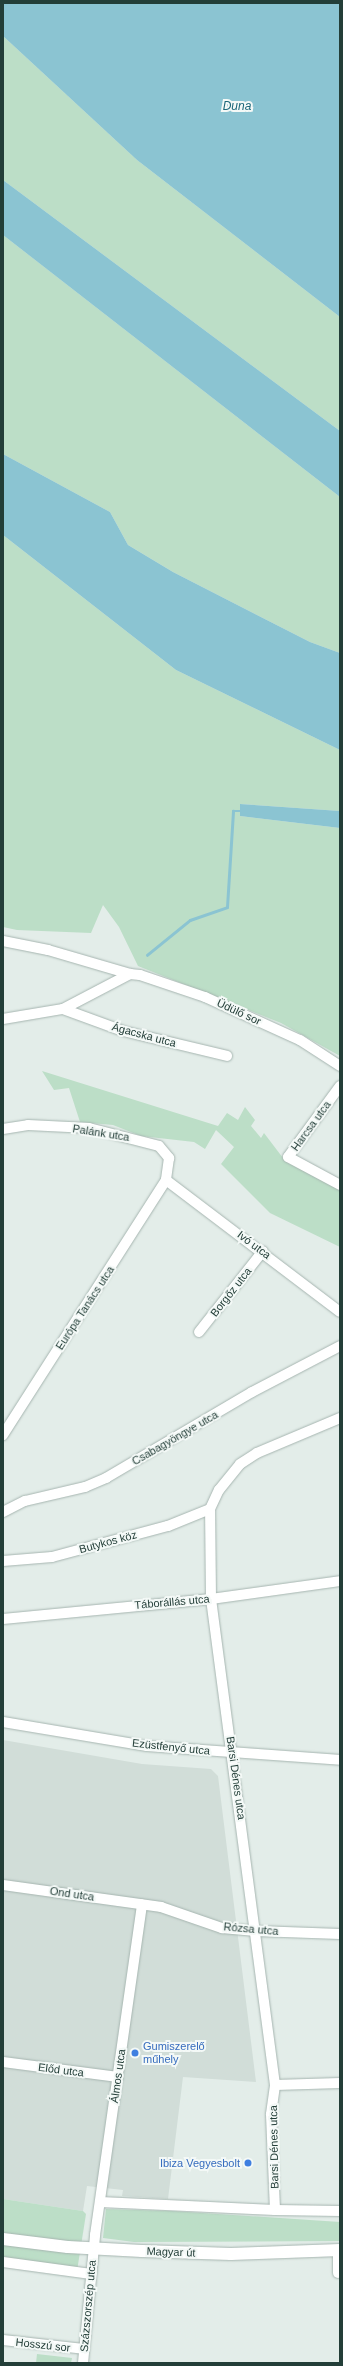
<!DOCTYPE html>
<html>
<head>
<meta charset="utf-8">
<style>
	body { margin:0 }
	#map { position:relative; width:343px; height:2366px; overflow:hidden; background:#e3ede9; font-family:Helvetica,sans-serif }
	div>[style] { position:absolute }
	.built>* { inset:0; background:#d1ddd8 }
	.green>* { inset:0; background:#bcdec7 }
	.water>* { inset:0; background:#8bc4d2 }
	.stream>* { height:2.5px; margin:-1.25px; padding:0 1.25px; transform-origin:1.25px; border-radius:1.25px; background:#8bc4d2 }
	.roads { filter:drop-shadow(0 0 1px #a6b5b0) drop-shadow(0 0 1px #a6b5b0) }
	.minor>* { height:10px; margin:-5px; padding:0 5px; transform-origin:5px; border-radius:5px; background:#fff }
	.tertiary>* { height:12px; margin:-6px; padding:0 6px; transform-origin:6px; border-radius:6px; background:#fff }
	.dots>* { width:11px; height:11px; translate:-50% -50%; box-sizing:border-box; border:2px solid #f4f9f7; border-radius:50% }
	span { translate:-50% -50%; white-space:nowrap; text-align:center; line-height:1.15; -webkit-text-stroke:4px #f4f9f7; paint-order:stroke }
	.street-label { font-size:11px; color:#233e38 }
	.shop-label { font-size:11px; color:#366cbe }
	.left { translate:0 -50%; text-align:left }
	.right { translate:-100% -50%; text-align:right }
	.water-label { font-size:12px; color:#1c677a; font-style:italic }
	.frame { position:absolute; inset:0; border:4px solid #233e38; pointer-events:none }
</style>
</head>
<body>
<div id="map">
	<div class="built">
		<div style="clip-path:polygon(3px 1740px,142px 1764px,211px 1769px,218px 1776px,256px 2082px,183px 2077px,168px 2199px,122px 2196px,123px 2190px,87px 2186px,83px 2211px,3px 2199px)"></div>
	</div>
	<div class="green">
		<div style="clip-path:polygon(3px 36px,137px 160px,340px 317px,340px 431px,3px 180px)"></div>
		<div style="clip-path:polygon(3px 235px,340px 497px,340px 653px,310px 642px,173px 572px,128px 545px,110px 512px,3px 454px)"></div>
		<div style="clip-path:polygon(3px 535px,176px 670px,340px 750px,340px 811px,241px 804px,240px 811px,240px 816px,340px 828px,340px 1056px,281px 1023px,138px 966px,119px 927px,103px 905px,91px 933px,17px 930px,3px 927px)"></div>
		<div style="clip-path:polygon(42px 1071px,218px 1126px,227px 1113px,238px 1120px,245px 1107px,255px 1120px,251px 1126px,261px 1138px,264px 1133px,283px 1158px,340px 1188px,340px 1247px,270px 1213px,221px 1164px,234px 1147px,216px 1130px,205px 1149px,194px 1142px,141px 1136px,113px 1125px,80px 1122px,69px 1088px,54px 1090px)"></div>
		<div style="clip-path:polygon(3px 2199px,83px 2211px,86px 2214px,77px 2271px,3px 2261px)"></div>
		<div style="clip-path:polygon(106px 2209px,172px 2211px,340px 2222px,340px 2241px,134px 2242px,103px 2238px)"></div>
		<div style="clip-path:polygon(37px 2354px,72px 2358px,71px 2363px,36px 2363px)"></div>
	</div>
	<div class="water">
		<div style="clip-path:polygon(3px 3px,340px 3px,340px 317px,137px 160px,3px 36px)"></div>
		<div style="clip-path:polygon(3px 180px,340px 431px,340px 497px,3px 235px)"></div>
		<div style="clip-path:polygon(3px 454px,110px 512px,128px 545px,173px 572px,310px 642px,340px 653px,340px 750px,176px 670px,3px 535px)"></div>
		<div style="clip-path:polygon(240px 804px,340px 811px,340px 828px,240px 816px)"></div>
	</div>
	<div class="stream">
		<div style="left:147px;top:955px;width:55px;rotate:-39.1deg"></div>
		<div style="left:190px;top:920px;width:39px;rotate:-19deg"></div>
		<div style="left:227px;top:907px;width:96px;rotate:-86.4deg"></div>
		<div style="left:233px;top:811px;width:7px"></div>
	</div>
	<div class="roads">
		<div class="minor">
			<div style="left:3px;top:941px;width:46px;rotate:11.3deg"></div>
			<div style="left:48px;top:950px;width:85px;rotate:16.3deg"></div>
			<div style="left:130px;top:974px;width:10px;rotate:6deg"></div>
			<div style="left:140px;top:975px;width:69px;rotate:18.7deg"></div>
			<div style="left:205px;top:997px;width:104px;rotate:24.4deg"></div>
			<div style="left:300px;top:1040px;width:48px;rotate:33deg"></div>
			<div style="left:63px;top:1009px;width:64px;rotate:20.1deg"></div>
			<div style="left:123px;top:1031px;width:107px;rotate:13.5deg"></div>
			<div style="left:3px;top:1019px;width:61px;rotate:-9.5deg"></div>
			<div style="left:63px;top:1009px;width:76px;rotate:-27.6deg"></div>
			<div style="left:340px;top:1086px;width:88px;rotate:126.2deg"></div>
			<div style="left:288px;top:1157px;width:59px;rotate:28.3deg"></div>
			<div style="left:3px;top:1129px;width:25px;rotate:-9deg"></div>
			<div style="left:28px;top:1125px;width:61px;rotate:2.8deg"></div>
			<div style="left:89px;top:1128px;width:72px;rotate:14.4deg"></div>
			<div style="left:159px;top:1146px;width:16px;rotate:50deg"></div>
			<div style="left:169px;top:1158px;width:22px;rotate:98deg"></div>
			<div style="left:166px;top:1180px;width:303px;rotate:122.6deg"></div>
			<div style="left:166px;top:1180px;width:218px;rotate:37.2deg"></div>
			<div style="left:199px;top:1332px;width:103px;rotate:-51.7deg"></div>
			<div style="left:3px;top:1512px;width:25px;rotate:-27deg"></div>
			<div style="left:25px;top:1501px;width:62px;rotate:-13.1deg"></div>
			<div style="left:85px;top:1487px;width:23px;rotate:-23deg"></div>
			<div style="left:106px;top:1478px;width:169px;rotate:-30.5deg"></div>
			<div style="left:252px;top:1392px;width:99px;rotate:-27.6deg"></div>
			<div style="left:3px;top:1561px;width:49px;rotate:-4.7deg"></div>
			<div style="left:52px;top:1557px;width:120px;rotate:-15deg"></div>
			<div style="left:168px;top:1526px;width:45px;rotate:-22deg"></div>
			<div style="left:3px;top:1619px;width:209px;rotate:-5.5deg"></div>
			<div style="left:211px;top:1599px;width:130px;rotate:-7.9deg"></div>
			<div style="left:3px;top:1722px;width:146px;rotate:9.5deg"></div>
			<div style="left:147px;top:1746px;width:194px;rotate:4.1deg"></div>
			<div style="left:3px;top:1885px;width:160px;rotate:7.9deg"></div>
			<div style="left:161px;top:1907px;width:65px;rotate:19deg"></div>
			<div style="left:222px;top:1928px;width:34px;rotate:5deg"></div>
			<div style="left:256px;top:1931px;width:84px;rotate:2deg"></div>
			<div style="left:3px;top:2062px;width:116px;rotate:7.4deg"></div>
			<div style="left:275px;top:2085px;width:65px;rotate:-1.8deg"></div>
			<div style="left:100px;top:2202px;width:175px;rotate:2.6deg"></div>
			<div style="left:275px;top:2210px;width:65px;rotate:0.9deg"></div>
			<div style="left:275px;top:2210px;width:96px;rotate:-92.4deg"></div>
			<div style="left:271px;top:2114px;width:29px;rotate:-82deg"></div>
			<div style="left:275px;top:2085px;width:490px;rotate:-97.5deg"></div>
			<div style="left:211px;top:1599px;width:90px;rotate:-90.6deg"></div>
			<div style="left:210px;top:1509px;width:21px;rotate:-65deg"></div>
			<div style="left:219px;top:1490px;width:33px;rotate:-51deg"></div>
			<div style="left:240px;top:1464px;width:20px;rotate:-33deg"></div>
			<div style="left:257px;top:1453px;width:90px;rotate:-22.9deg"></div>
			<div style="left:338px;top:2250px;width:23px;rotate:90deg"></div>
			<div style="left:3px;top:2262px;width:89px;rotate:7.8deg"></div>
			<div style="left:3px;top:2340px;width:81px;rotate:6.3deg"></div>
			<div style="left:83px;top:2363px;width:129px;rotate:-84.6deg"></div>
			<div style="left:95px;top:2235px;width:334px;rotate:-81.9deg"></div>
		</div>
		<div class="tertiary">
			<div style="left:3px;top:2239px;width:65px;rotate:7deg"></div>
			<div style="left:68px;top:2247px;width:74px;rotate:3.1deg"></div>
			<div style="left:142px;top:2251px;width:89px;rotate:1.9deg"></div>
			<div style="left:231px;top:2254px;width:109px;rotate:-2.1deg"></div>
		</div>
	</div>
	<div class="dots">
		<div style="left:135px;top:2053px;background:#3f7fe0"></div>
		<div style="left:248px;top:2163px;background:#3f7fe0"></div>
	</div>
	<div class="street-label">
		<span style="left:239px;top:1012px;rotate:25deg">Üdülő sor</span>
		<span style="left:144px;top:1035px;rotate:15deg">Ágacska utca</span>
		<span style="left:311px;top:1126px;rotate:-54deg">Harcsa utca</span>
		<span style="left:101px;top:1133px;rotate:9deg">Palánk utca</span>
		<span style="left:254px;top:1245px;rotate:37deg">Ivó utca</span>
		<span style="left:231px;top:1292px;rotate:-52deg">Borgőz utca</span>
		<span style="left:85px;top:1308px;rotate:-57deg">Európa Tanács utca</span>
		<span style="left:175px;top:1438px;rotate:-30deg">Csabagyöngye utca</span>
		<span style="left:108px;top:1542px;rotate:-15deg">Butykos köz</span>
		<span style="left:172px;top:1602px;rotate:-5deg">Táborállás utca</span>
		<span style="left:171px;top:1747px;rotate:6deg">Ezüstfenyő utca</span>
		<span style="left:236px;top:1778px;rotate:82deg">Barsi Dénes utca</span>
		<span style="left:72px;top:1894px;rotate:8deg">Ond utca</span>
		<span style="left:251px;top:1929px;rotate:5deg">Rózsa utca</span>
		<span style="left:61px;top:2070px;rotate:7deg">Előd utca</span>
		<span style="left:118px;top:2076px;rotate:-82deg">Álmos utca</span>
		<span style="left:274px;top:2147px;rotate:-91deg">Barsi Dénes utca</span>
		<span style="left:171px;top:2252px;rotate:2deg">Magyar út</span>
		<span style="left:88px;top:2306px;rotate:-85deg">Százszorszép utca</span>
		<span style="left:43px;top:2345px;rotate:6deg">Hosszú sor</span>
	</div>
	<div class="shop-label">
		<span class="left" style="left:143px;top:2053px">Gumiszerelő<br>műhely</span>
		<span class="right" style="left:240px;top:2163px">Ibiza Vegyesbolt</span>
	</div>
	<div class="water-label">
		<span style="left:237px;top:107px">Duna</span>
	</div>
	<div class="frame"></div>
</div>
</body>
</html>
